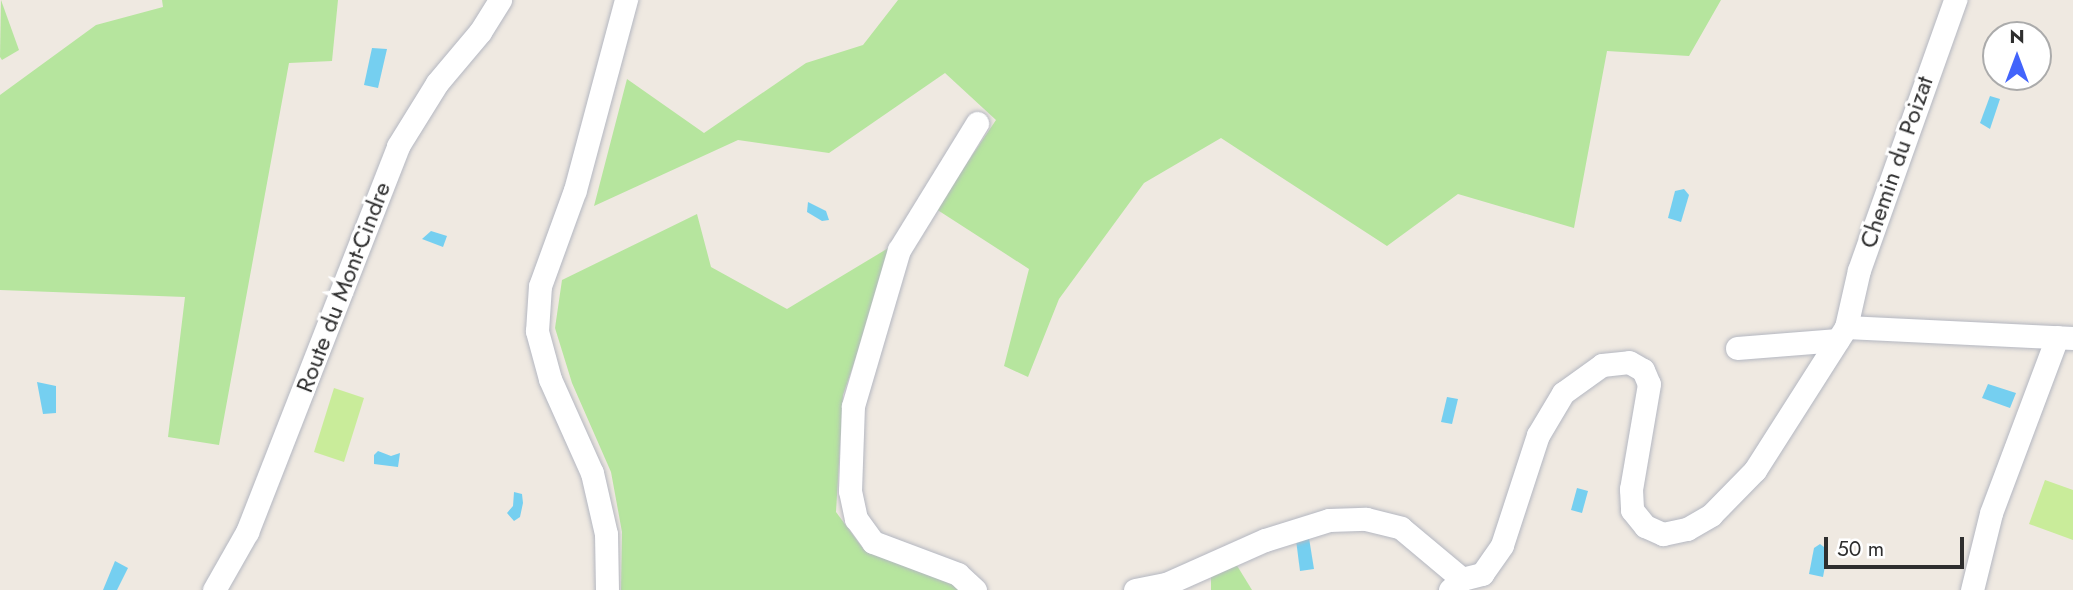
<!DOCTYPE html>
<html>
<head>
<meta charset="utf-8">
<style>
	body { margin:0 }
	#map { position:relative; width:2073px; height:590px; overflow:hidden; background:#efe9e1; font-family:Jost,sans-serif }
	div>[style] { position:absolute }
	.green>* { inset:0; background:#b6e59e }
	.pitch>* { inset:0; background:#c9ec9a }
	.water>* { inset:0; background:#75cff0 }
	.roads { filter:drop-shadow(0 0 2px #b4b7c1) drop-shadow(0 0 2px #b4b7c1) }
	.minor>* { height:23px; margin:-11.5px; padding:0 11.5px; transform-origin:11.5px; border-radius:11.5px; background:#fff }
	span { translate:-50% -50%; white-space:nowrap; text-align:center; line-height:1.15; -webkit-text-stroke:6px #fff; paint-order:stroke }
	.street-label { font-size:24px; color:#2e2e2e }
	.north { position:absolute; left:1982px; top:21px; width:70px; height:70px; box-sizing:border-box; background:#fff; border:2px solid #ababab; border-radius:50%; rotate:0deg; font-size:19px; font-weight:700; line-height:28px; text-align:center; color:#2e2e2e }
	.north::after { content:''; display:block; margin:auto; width:24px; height:32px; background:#4264fb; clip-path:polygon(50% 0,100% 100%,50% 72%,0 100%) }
	.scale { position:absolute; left:1824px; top:537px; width:140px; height:32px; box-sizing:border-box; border:4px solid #2e2e2e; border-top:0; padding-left:9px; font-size:21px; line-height:24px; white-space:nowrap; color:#2e2e2e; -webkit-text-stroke:5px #fff; paint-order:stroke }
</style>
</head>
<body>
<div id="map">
	<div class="green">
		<div style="clip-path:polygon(1px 0,19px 50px,2px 60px,0 57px)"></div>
		<div style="clip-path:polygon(162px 0,338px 0,332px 61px,289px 63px,219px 445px,168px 437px,185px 297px,0 290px,0 95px,96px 25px,163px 7px)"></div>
		<div style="clip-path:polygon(898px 0,1721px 0,1689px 56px,1607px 51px,1574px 228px,1458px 194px,1387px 246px,1221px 138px,1144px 183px,1059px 299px,1028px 377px,1004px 366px,1029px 269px,936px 209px,996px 120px,945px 73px,829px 153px,738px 140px,594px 206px,627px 79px,704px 133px,806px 63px,863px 45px)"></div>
		<div style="clip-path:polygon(697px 214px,711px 267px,787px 309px,895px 244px,843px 395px,836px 512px,864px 550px,955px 582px,960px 590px,621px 590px,622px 532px,611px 472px,572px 383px,555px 328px,562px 280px)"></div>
		<div style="clip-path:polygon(1236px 564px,1252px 590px,1211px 590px,1211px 575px)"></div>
	</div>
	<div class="pitch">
		<div style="clip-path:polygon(334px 388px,364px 398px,344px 462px,314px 452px)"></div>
		<div style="clip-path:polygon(2045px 480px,2073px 490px,2073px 540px,2029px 524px)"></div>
	</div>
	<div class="water">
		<div style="clip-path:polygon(372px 48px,387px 49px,378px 88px,364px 85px)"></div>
		<div style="clip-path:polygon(1990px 96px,2000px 99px,1990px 129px,1980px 123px)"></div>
		<div style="clip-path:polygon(1684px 189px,1689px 195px,1681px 222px,1668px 218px,1675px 191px)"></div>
		<div style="clip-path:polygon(808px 202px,826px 211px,829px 220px,822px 221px,807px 212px)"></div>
		<div style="clip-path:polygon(431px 231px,447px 236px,443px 247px,422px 239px)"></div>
		<div style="clip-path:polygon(37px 382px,56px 386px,56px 413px,43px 414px)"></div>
		<div style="clip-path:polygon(1988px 384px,2016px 393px,2010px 408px,1982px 398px)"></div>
		<div style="clip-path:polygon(1447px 397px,1458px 399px,1452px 424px,1441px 422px)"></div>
		<div style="clip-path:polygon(378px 451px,391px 456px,400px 453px,398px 467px,374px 464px,374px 455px)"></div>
		<div style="clip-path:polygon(1577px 488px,1588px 491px,1582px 513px,1571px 510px)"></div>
		<div style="clip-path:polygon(514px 492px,522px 494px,523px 503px,520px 517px,514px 521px,507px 513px,513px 506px)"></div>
		<div style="clip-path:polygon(1309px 538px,1314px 569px,1300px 571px,1296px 540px)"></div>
		<div style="clip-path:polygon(1820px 544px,1828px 550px,1823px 577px,1809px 574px,1814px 548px)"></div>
		<div style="clip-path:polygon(115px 561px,128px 568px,117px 590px,103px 590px)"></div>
	</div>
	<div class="roads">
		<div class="minor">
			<div style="left:1846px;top:327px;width:227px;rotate:2.8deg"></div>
			<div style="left:1737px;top:348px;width:101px;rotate:-4.5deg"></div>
			<div style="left:214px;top:590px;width:67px;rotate:-60.4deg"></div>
			<div style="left:247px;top:532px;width:414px;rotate:-68.6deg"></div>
			<div style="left:398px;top:146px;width:74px;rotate:-58.2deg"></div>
			<div style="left:437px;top:83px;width:67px;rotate:-49.9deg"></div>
			<div style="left:480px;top:32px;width:38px;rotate:-58deg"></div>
			<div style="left:607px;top:590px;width:56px;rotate:-91deg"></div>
			<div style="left:606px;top:534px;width:63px;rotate:-102.9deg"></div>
			<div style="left:592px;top:473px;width:103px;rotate:-114.1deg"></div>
			<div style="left:550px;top:379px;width:50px;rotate:-105.2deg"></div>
			<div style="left:537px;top:331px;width:45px;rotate:-86.2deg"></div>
			<div style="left:540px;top:286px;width:102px;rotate:-70deg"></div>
			<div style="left:575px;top:190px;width:197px;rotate:-75deg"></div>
			<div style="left:975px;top:590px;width:23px;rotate:-137deg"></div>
			<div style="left:958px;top:574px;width:91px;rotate:-159.4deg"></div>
			<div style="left:873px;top:542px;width:29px;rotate:-126deg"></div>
			<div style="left:856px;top:519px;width:29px;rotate:-102deg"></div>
			<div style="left:850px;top:491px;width:85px;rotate:-88deg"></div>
			<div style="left:853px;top:406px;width:163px;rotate:-73.6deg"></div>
			<div style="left:899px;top:250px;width:149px;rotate:-58.4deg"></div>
			<div style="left:1135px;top:590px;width:32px;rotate:-11deg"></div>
			<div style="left:1166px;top:584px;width:108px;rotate:-24deg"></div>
			<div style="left:1265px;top:540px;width:67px;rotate:-17.4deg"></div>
			<div style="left:1329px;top:520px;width:37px;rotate:-2deg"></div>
			<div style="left:1366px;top:519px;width:36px;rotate:14deg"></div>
			<div style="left:1401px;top:528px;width:80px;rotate:39.9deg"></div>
			<div style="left:1450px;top:590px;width:16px;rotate:-43deg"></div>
			<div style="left:1462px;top:579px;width:21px;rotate:-14deg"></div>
			<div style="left:1482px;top:574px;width:35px;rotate:-55deg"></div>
			<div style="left:1502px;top:545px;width:116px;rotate:-71.9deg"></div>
			<div style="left:1538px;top:435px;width:49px;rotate:-59.2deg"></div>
			<div style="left:1563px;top:393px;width:48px;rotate:-35.7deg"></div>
			<div style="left:1602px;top:365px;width:27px;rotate:-6deg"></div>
			<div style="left:1629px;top:362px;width:16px;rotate:30deg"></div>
			<div style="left:1643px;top:370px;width:15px;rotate:67deg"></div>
			<div style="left:1649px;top:384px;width:107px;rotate:99.7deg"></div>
			<div style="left:1631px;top:489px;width:21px;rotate:87deg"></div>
			<div style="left:1632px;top:510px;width:21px;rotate:51deg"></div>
			<div style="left:1645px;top:526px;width:20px;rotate:24deg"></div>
			<div style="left:1663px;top:534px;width:25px;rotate:-12deg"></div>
			<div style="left:1687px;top:529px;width:28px;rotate:-30deg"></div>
			<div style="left:1711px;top:515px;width:63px;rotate:-45.6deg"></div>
			<div style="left:1755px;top:470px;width:169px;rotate:-57.5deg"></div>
			<div style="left:1846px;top:327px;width:58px;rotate:-77.2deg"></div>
			<div style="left:1859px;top:270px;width:287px;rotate:-70.4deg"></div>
			<div style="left:1972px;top:590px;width:79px;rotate:-76.1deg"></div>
			<div style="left:1991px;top:513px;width:188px;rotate:-69.4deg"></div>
		</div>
	</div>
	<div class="street-label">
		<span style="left:1896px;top:162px;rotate:-71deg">Chemin du Poizat</span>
		<span style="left:343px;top:287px;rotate:-69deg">Route du Mont-Cindre</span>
	</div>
	<div class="north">N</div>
	<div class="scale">50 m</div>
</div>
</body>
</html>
